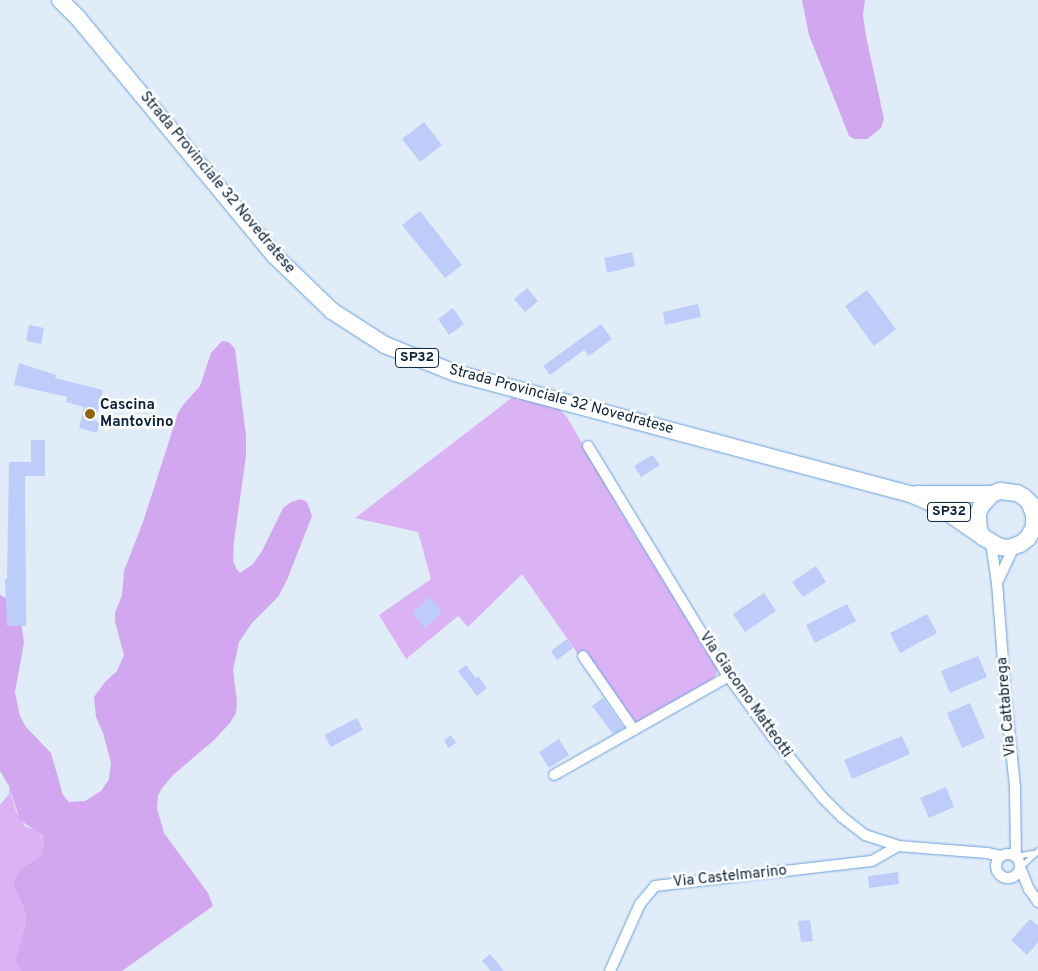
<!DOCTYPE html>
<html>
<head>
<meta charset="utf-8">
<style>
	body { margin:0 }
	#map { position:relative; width:1038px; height:971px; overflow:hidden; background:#e1ecf9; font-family:Overpass,sans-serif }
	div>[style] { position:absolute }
	.green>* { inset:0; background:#dbb3f5 }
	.forest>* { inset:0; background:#d3a7ef }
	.building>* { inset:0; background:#beccf9 }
	.roads { filter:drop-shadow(0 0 1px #69a0de) drop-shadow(0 0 1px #69a0de) }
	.service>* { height:5px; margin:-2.5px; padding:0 2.5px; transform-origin:2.5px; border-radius:2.5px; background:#fff }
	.minor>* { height:10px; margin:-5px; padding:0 5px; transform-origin:5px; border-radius:5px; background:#fff }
	.minor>.ring { margin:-5px; padding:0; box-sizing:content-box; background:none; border:10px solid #fff; border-radius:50% }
	.primary>* { height:16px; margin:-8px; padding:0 8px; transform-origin:8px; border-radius:8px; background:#fff }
	.dots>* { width:14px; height:14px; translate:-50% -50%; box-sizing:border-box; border:2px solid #fff; border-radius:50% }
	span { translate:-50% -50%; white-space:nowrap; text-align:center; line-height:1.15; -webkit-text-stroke:5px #fff; paint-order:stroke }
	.shield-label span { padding:1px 4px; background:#fff; border:1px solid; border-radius:4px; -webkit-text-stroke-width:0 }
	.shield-label { font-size:14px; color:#0b223a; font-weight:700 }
	.street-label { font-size:15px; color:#0b223a }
	.poi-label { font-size:15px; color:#0b223a; font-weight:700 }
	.left { translate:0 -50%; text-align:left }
</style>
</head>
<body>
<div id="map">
	<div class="green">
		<div style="clip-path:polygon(517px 394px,558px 408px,567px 417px,627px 522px,717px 668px,717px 673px,714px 678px,629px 727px,522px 574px,468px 627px,458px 616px,406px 659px,379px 615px,431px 579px,418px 532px,355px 518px)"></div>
		<div style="clip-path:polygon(9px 786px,16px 811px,25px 826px,35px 830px,43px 837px,44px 845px,41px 855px,22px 868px,14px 887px,25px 911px,26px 921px,15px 961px,21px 971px,0 971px,0 805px,9px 794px)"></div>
	</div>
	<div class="forest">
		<div style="clip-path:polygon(802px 0,865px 0,863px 15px,866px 36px,884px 119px,881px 128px,867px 139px,854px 139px,849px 136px,809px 35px)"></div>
		<div style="clip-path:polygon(222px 341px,229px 342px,235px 349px,246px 435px,246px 456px,234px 541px,233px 560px,236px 568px,240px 573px,253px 564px,262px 551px,283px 508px,291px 502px,301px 499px,307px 502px,312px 516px,287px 580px,278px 597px,252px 623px,239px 642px,233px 670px,237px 701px,236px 713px,230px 723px,213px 741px,173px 775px,162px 788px,158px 796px,157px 808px,164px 833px,208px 893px,213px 906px,122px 971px,21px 971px,15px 961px,26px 921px,25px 911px,14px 887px,15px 878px,22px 868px,41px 855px,44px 845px,43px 836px,20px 820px,9px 786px,0 771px,0 595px,6px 598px,21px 621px,24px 643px,15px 692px,20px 716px,26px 727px,51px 753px,63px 795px,69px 802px,85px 801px,101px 791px,109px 779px,111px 763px,103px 733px,96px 717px,94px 697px,105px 682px,117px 671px,124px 655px,115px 622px,115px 613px,122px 595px,124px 571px,143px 522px,178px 413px,183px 405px,200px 386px,211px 353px)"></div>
	</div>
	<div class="building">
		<div style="clip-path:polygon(424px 122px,442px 145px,420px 162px,402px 139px)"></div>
		<div style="clip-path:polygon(420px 211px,462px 265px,445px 278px,402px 225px)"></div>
		<div style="clip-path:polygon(632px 252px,635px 266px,607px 273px,604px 258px)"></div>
		<div style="clip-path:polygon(527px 288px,538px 301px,525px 312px,514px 299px)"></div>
		<div style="clip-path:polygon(867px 290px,896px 329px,874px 346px,845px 306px)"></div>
		<div style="clip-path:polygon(698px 304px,701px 317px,665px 325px,663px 312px)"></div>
		<div style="clip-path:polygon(453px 308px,464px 324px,449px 335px,438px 319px)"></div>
		<div style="clip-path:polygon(601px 324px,612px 339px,589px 356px,584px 350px,550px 375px,543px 366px)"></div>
		<div style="clip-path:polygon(29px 325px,44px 328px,41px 344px,26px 341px)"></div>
		<div style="clip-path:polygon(19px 363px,56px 375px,55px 378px,103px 390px,95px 421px,100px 422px,97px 433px,79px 428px,84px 407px,66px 402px,67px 397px,14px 385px)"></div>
		<div style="clip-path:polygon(31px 440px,45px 440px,45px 476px,25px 476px,26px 626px,7px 626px,5px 579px,7px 579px,9px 462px,31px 462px)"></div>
		<div style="clip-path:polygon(652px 455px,660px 465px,641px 477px,634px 466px)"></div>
		<div style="clip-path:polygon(816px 566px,826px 582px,803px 597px,792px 582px)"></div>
		<div style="clip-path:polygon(764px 593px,776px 611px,745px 632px,733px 614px)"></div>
		<div style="clip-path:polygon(430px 597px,442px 612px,425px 628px,412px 613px)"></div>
		<div style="clip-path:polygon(847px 604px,856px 621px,815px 643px,806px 625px)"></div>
		<div style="clip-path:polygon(927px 614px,937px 633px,900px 653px,890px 633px)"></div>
		<div style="clip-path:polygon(567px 639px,573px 648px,557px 660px,551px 651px)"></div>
		<div style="clip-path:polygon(978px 656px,987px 677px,950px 693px,941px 671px)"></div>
		<div style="clip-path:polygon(466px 665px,476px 678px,478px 676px,487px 688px,477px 696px,458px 671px)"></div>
		<div style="clip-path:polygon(603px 698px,624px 728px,613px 734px,592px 706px)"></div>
		<div style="clip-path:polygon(970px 703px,985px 738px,962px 748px,947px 713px)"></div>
		<div style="clip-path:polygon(357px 718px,363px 730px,331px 747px,324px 735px)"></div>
		<div style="clip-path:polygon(451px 735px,456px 743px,448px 748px,444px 740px)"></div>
		<div style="clip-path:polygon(902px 736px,910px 754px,852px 779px,844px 760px)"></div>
		<div style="clip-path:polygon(559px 739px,569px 755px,549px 768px,539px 752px)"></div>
		<div style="clip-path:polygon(946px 787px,954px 807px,929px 818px,920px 798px)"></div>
		<div style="clip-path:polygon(898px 872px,899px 884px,869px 888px,868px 876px)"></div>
		<div style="clip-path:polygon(1030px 919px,1038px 926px,1038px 942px,1027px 955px,1011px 940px)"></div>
		<div style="clip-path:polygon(810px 920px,813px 941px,801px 942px,798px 921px)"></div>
		<div style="clip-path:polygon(490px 954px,504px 971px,491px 971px,482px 961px)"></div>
	</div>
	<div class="roads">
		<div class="service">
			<div style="left:1016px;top:856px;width:16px;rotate:-11deg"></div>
			<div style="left:1020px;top:867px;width:25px;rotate:-43deg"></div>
		</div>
		<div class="minor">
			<div style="left:588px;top:446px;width:266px;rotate:58.7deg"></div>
			<div style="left:726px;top:673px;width:78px;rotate:53.9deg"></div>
			<div style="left:772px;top:736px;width:80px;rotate:50.6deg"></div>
			<div style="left:823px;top:798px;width:27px;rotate:45deg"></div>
			<div style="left:842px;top:817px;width:29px;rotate:38deg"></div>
			<div style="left:865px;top:835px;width:35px;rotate:18deg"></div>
			<div style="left:898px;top:846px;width:89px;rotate:4.5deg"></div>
			<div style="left:987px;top:853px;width:14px;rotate:12deg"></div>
			<div style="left:991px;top:543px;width:40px;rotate:81.5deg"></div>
			<div style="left:997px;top:583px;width:116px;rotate:85.6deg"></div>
			<div style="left:1006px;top:699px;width:88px;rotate:84.2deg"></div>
			<div style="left:1015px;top:787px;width:69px;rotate:89.2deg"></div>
			<div style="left:997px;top:583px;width:40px;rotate:-65deg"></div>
			<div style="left:583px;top:656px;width:90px;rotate:55.4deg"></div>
			<div style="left:554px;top:775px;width:201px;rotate:-29.5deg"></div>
			<div class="ring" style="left:996px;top:854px;width:14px;height:14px"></div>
			<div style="left:1020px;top:867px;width:24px;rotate:68deg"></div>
			<div style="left:1029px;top:889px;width:16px;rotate:55deg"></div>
			<div style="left:610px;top:971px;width:73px;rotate:-65.9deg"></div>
			<div style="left:640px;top:904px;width:23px;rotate:-50deg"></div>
			<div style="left:655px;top:886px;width:218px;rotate:-6.6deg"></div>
			<div style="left:872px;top:861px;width:30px;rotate:-30deg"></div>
		</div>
		<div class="primary">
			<div style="left:60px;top:0;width:25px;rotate:45deg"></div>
			<div style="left:78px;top:18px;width:308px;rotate:50.4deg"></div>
			<div style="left:274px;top:255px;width:81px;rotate:44deg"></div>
			<div style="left:332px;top:311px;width:63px;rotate:32.7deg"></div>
			<div style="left:385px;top:345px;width:75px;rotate:21.8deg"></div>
			<div style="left:455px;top:373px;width:471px;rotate:14.9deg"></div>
			<div style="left:910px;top:494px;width:30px;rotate:23deg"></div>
			<div style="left:938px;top:506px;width:55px;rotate:34.6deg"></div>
			<div style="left:917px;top:494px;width:75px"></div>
			<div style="left:1030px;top:504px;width:12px;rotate:70deg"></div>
			<div style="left:1034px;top:515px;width:12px;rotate:90deg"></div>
			<div style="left:1034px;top:527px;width:13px;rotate:119deg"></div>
			<div style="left:1028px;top:538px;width:10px;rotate:143deg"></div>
			<div style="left:1020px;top:544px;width:12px;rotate:160deg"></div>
			<div style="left:1009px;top:548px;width:9px;rotate:-174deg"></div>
			<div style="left:1000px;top:547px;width:20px;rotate:-150deg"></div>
			<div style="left:983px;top:537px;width:8px;rotate:-120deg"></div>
			<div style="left:979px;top:530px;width:16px;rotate:-94deg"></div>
			<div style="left:978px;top:514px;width:9px;rotate:-69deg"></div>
			<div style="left:981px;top:506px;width:16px;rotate:-47deg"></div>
			<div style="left:992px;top:494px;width:9px;rotate:-21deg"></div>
			<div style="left:1000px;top:491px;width:17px;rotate:7deg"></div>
			<div style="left:1017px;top:493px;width:8px;rotate:30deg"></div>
			<div style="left:1024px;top:497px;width:20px;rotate:45deg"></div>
		</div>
	</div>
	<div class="dots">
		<div style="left:90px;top:414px;background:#946214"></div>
	</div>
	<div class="shield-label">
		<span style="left:417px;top:358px">SP32</span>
		<span style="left:949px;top:512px">SP32</span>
	</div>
	<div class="street-label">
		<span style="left:217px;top:183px;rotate:50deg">Strada Provinciale 32 Novedratese</span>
		<span style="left:561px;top:400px;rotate:15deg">Strada Provinciale 32 Novedratese</span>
		<span style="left:745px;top:695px;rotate:55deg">Via Giacomo Matteotti</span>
		<span style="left:1007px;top:707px;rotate:-95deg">Via Cattabrega</span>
		<span style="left:730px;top:877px;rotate:-6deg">Via Castelmarino</span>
	</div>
	<div class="poi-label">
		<span class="left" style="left:100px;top:414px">Cascina<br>Mantovino</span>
	</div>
</div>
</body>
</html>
